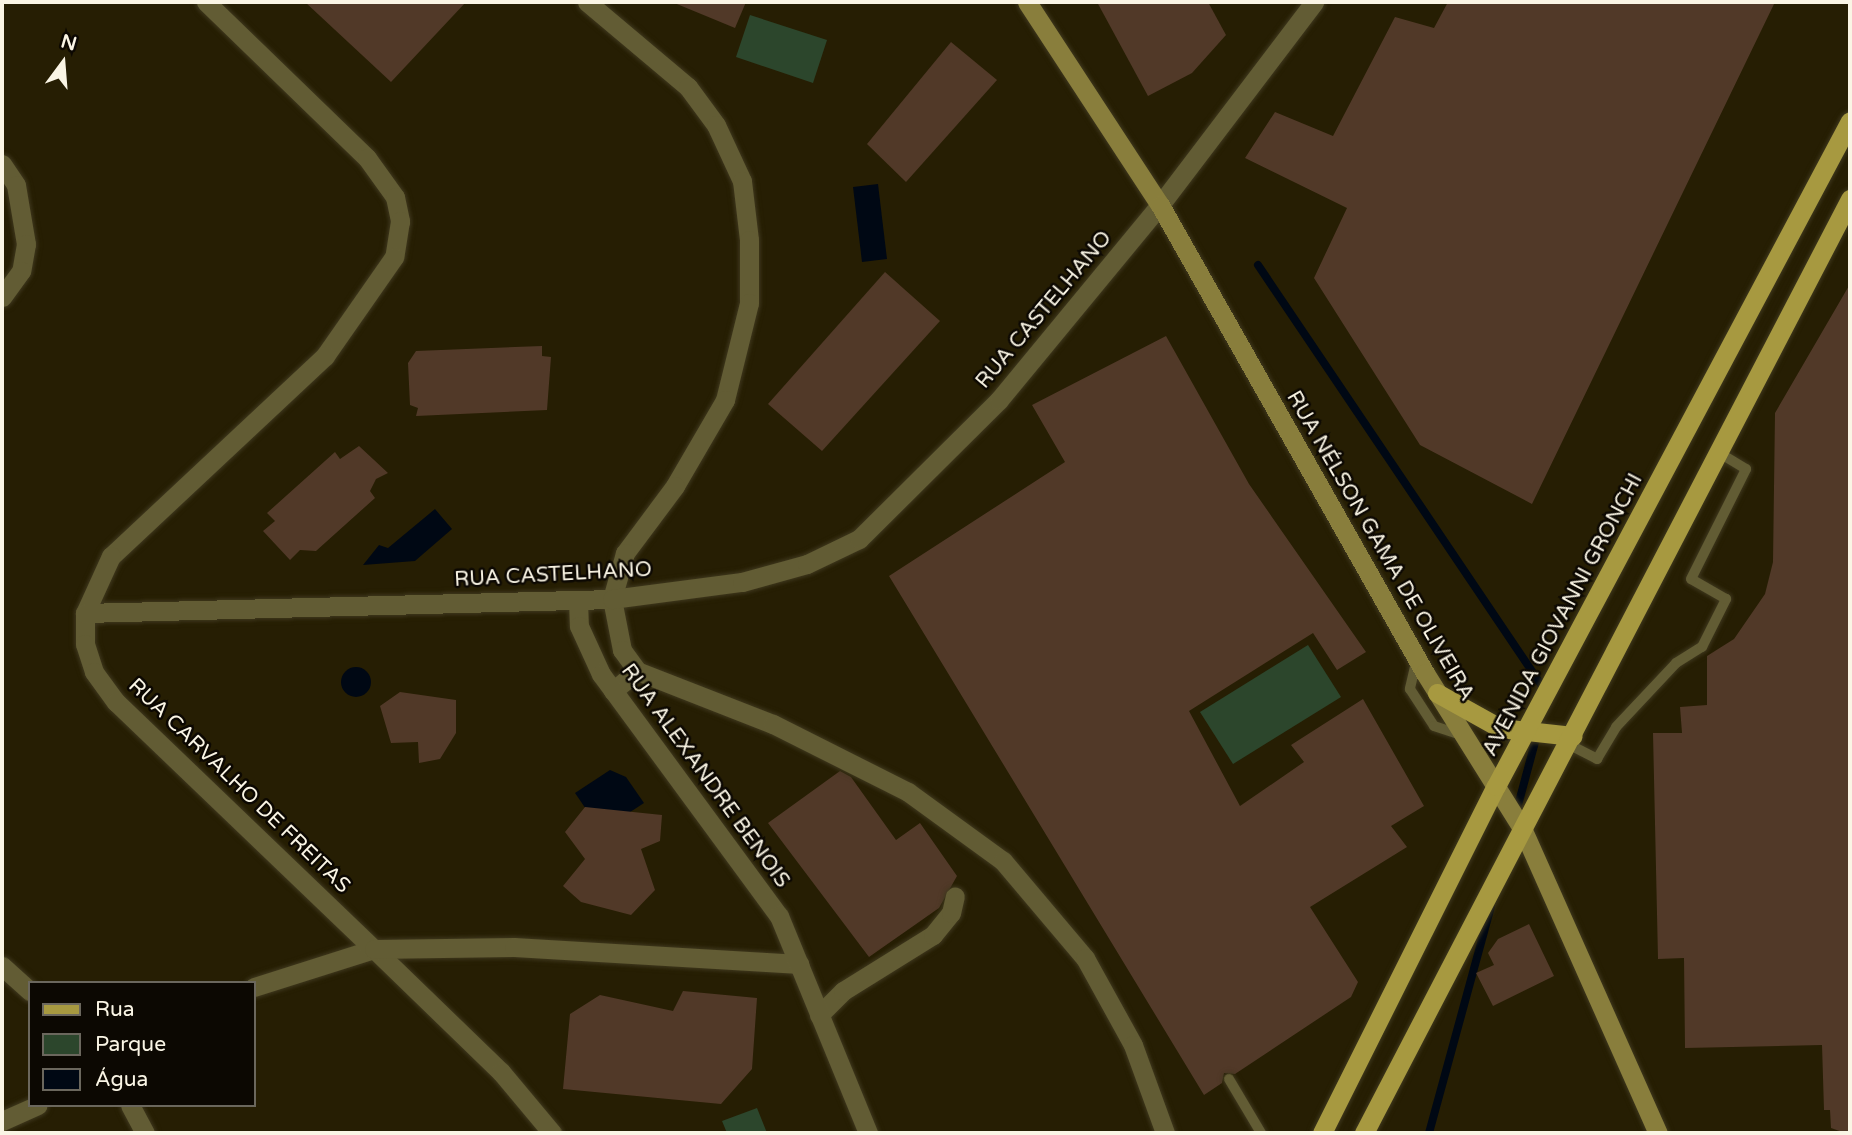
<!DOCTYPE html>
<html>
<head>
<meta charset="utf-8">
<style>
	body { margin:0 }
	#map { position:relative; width:1852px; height:1135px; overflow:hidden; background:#261e03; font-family:"Varela Round",sans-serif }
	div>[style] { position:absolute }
	.green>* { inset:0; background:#2c462c }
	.water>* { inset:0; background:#000814 }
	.round { border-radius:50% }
	.stream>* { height:8px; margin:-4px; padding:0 4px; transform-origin:4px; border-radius:4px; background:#000814 }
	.building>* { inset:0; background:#513928 }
	.roads { filter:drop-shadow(0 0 2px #3f381e) drop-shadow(0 0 2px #3f381e) }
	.service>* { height:10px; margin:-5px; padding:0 5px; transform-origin:5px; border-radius:5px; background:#625c34 }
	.minor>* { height:19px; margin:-9.5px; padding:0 9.5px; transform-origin:9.5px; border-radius:9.5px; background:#625c34 }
	.tertiary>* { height:19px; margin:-9.5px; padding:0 9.5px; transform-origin:9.5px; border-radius:9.5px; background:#625c34 }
	.secondary>* { height:19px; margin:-9.5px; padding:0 9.5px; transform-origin:9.5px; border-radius:9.5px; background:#897e3c }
	.primary>* { height:19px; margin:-9.5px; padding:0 9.5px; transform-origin:9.5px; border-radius:9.5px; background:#a79940 }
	span { translate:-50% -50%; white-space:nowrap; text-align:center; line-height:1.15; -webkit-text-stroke:5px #0c0802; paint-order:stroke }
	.street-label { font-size:21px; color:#faf5e5 }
	.frame { position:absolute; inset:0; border:4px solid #faf5e5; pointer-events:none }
	.legend { position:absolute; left:28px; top:981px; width:228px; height:126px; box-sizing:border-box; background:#0c0802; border:2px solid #6b675d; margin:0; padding:9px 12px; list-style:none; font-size:21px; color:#faf5e5 }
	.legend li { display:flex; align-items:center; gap:14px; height:35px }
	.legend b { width:35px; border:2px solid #6b675d }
	.north { position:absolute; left:28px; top:28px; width:70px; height:70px; -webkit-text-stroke:5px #0c0802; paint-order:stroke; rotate:16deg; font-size:19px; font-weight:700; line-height:28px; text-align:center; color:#faf5e5 }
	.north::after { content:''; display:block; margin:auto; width:24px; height:32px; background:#faf5e5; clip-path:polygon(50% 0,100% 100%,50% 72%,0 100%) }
</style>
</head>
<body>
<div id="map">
	<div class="green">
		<div style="clip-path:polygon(750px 15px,827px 40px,813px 83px,736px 57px)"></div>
		<div style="clip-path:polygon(1308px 645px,1341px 697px,1233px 764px,1200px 712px)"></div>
		<div style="clip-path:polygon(757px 1108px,767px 1133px,727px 1133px,722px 1121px)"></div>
	</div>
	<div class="water">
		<div style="clip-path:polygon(878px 184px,887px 259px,862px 262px,853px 187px)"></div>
		<div style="clip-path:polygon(435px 509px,452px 529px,415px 561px,363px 565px,379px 545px,388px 548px)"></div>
		<div class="round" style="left:341px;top:667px;width:30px;height:30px"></div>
		<div style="clip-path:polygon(610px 770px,626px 777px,644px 803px,601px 831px,575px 793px)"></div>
	</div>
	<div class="stream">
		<div style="left:1258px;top:265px;width:515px;rotate:56deg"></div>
		<div style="left:1516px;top:813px;width:85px;rotate:-75deg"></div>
		<div style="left:1429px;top:1133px;width:234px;rotate:-74.7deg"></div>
	</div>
	<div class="building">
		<div style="clip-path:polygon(305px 2px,466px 2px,391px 82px)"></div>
		<div style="clip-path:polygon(672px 2px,746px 2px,735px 28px)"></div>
		<div style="clip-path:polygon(1097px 2px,1208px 2px,1226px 35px,1192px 73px,1148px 96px)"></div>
		<div style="clip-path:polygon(1448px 2px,1775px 2px,1532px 504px,1420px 445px,1314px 278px,1347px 208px,1245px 158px,1275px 112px,1333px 136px,1395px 17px,1434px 28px)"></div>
		<div style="clip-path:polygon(951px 42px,997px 80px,906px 182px,867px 144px)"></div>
		<div style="clip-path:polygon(885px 272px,940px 321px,822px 451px,768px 404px)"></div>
		<div style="clip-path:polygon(1850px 284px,1850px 1133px,1845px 1133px,1831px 1128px,1830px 1110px,1824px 1110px,1822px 1045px,1685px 1048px,1684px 958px,1658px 959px,1653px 733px,1682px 733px,1680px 707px,1707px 705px,1707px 656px,1734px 639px,1765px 594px,1773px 562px,1775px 413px)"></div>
		<div style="clip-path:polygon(1166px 336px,1249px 484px,1366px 652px,1337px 670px,1313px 633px,1189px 711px,1240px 806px,1304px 762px,1291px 745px,1363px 699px,1424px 806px,1391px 826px,1407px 847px,1310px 907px,1358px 982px,1351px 997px,1235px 1074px,1224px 1073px,1222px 1083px,1204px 1095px,889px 576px,1065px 462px,1032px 405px)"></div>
		<div style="clip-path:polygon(542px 346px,542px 356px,551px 357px,547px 410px,416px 416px,418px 408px,410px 405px,408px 363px,416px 351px)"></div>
		<div style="clip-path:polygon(359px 446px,388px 473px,376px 479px,370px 491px,375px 498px,316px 551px,300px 550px,290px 560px,263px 531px,275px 521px,267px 513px,335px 452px,340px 459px)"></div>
		<div style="clip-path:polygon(400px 692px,456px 700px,456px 733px,440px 759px,419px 763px,418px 742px,391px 743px,380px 706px)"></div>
		<div style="clip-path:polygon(840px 771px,851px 777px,896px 840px,920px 823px,957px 876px,939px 908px,869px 957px,768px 823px)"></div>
		<div style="clip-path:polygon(585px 807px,662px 815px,660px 841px,641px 849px,655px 890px,631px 915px,581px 902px,563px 886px,585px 859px,565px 832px)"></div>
		<div style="clip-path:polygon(1529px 924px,1554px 976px,1493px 1006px,1476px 973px,1494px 965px,1488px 953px,1498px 939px)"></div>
		<div style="clip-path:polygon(683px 991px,757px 998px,752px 1069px,721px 1104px,563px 1089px,570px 1014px,600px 995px,673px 1011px)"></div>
	</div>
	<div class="roads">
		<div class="service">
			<div style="left:1417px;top:658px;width:32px;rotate:103deg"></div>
			<div style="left:1410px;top:689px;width:44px;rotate:57deg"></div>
			<div style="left:1434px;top:726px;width:32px;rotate:18deg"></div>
			<div style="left:1568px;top:744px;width:33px;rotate:27deg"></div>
			<div style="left:1597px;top:759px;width:37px;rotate:-59deg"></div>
			<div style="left:1616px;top:727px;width:88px;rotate:-46.8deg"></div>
			<div style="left:1676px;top:663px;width:31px;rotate:-32deg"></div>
			<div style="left:1702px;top:647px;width:54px;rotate:-63.4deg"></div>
			<div style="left:1726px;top:599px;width:40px;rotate:-150.3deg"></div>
			<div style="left:1691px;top:579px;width:123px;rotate:-63.4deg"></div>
			<div style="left:1746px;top:469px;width:31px;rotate:-149deg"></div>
			<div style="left:1229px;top:1079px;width:63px;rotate:59.3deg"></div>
		</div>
		<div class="minor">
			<div style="left:2px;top:164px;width:25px;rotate:56deg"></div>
			<div style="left:16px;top:185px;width:60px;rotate:80.4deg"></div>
			<div style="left:26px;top:244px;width:27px;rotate:100deg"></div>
			<div style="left:21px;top:271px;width:32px;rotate:126deg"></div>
			<div style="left:612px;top:599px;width:52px;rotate:78.9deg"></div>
			<div style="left:622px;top:650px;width:26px;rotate:54deg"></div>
			<div style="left:613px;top:691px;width:31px;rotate:-40deg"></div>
			<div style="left:637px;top:671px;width:146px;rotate:21.3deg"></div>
			<div style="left:773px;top:724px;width:151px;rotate:26.7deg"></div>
			<div style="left:908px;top:792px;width:117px;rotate:36deg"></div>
			<div style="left:1003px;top:861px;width:127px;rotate:49.8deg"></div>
			<div style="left:1085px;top:958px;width:99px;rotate:61.1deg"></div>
			<div style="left:1133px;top:1045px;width:94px;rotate:70deg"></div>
			<div style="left:2px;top:966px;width:38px;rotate:42deg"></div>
			<div style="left:254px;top:987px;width:126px;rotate:-17.6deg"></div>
			<div style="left:374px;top:949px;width:177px;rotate:44.1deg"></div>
			<div style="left:501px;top:1072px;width:80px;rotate:50.1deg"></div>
			<div style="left:819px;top:1015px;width:34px;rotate:-45deg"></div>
			<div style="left:843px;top:991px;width:106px;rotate:-31.9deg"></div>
			<div style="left:933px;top:935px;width:28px;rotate:-51deg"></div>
			<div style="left:951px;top:913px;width:17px;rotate:-77deg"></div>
			<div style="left:130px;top:1105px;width:32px;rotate:62deg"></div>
			<div style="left:2px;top:1121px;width:39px;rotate:-24deg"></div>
		</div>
		<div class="tertiary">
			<div style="left:206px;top:2px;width:224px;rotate:44.1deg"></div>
			<div style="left:367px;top:158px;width:48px;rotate:54.3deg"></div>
			<div style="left:395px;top:197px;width:25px;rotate:78deg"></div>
			<div style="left:400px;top:221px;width:36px;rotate:99deg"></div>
			<div style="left:394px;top:257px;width:121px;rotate:124.9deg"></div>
			<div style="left:325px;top:356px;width:293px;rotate:136.9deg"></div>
			<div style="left:111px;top:556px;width:63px;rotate:114.5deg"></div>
			<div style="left:85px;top:613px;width:31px;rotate:90deg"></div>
			<div style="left:85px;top:644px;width:29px;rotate:72deg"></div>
			<div style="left:94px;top:672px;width:37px;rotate:54deg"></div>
			<div style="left:116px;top:702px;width:357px;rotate:43.8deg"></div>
			<div style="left:374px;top:949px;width:140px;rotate:-0.8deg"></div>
			<div style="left:514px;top:947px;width:286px;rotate:3.4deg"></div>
			<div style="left:587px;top:2px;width:132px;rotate:40.1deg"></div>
			<div style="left:688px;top:87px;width:47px;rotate:53.6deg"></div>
			<div style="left:716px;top:125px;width:62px;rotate:65.1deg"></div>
			<div style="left:742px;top:181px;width:59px;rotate:83.2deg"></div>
			<div style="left:749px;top:240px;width:63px;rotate:90deg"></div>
			<div style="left:749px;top:303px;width:100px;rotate:103.9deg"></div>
			<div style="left:725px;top:400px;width:99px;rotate:120.2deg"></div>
			<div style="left:675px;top:486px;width:84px;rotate:126.7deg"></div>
			<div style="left:625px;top:553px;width:48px;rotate:105.8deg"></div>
			<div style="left:578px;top:600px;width:26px;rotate:88deg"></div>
			<div style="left:579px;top:626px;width:53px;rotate:65.4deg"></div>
			<div style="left:601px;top:674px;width:300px;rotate:53.7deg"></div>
			<div style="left:779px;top:916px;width:235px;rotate:67.7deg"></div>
			<div style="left:85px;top:613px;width:527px;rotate:-1.52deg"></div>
			<div style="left:612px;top:599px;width:131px;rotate:-7.5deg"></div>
			<div style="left:742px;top:582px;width:67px;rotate:-15.5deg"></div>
			<div style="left:807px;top:564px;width:58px;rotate:-25.7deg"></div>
			<div style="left:859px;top:539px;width:197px;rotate:-44.8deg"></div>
			<div style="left:999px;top:400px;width:253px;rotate:-50.5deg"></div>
			<div style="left:1160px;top:205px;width:255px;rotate:-52.8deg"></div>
		</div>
		<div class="secondary">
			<div style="left:1027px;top:2px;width:243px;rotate:56.8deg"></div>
			<div style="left:1160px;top:205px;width:538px;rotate:60.48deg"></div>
			<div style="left:1425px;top:673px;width:183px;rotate:58deg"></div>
			<div style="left:1522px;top:828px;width:334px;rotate:66deg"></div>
		</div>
		<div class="primary">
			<div style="left:1437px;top:693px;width:72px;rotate:29.1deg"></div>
			<div style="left:1500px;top:728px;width:73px;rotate:6.3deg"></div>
			<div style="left:1322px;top:1133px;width:388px;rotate:-63.4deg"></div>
			<div style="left:1496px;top:786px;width:753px;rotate:-61.97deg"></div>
			<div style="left:1364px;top:1133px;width:1053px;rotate:-62.51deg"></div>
		</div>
	</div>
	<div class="street-label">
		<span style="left:1044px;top:310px;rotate:-50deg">RUA CASTELHANO</span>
		<span style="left:1380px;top:546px;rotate:60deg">RUA NÉLSON GAMA DE OLIVEIRA</span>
		<span style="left:553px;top:575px;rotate:-3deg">RUA CASTELHANO</span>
		<span style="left:1563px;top:615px;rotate:-62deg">AVENIDA GIOVANNI GRONCHI</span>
		<span style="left:705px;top:776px;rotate:54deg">RUA ALEXANDRE BENOIS</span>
		<span style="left:239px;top:786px;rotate:44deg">RUA CARVALHO DE FREITAS</span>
	</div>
	<div class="frame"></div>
	<ul class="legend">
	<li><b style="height:9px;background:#a79940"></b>Rua</li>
	<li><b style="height:19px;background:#2c462c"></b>Parque</li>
	<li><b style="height:19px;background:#000814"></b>Água</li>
	</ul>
	<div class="north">N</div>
</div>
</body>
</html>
